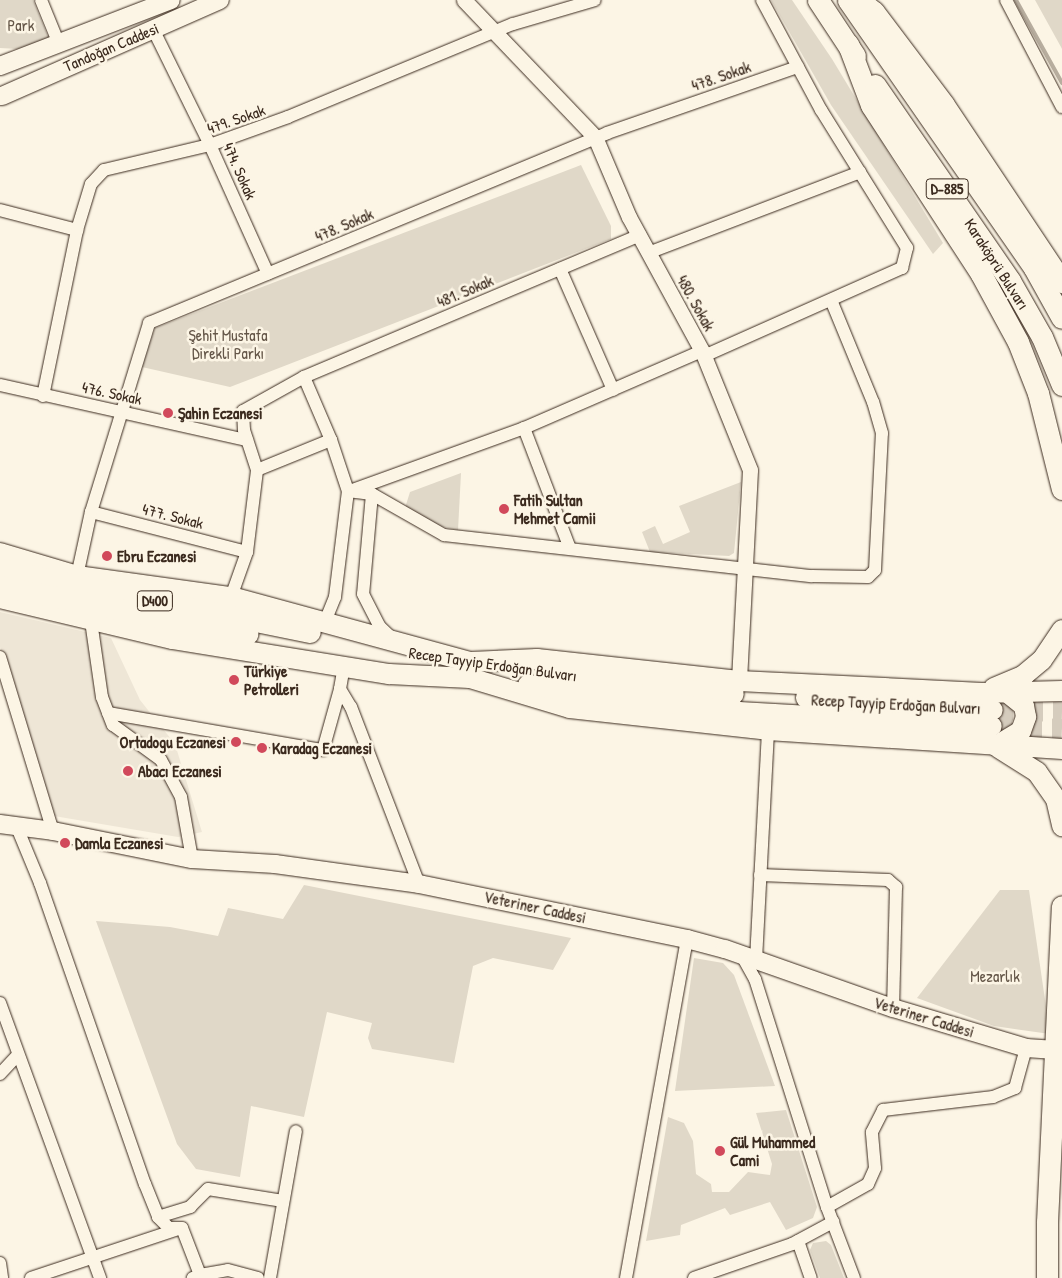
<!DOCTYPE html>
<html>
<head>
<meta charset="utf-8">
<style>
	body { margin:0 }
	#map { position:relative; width:1062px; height:1278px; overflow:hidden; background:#fcf5e5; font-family:"Patrick Hand",sans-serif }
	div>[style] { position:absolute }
	.built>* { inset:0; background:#eee6d6 }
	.green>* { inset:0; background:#e0d8c8 }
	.stream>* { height:4px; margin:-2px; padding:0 2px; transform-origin:2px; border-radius:2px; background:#b7ad9e }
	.primary-tunnel>* { height:20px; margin-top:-10px; transform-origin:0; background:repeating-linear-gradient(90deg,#d5ccbd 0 20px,transparent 0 30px) }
	.roads { filter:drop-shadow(0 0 1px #3b2a1e) drop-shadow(0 0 1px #3b2a1e) }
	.minor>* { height:12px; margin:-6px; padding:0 6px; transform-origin:6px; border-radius:6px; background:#fcf5e5 }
	.tertiary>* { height:15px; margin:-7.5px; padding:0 7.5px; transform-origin:7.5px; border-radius:7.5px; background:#fcf5e5 }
	.secondary>* { height:18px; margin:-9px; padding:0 9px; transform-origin:9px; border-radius:9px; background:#fcf5e5 }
	.primary>* { height:20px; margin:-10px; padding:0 10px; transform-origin:10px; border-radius:10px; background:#fcf5e5 }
	.trunk>* { height:21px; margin:-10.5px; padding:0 10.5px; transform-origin:10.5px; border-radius:10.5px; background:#fcf5e5 }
	.dots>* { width:14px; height:14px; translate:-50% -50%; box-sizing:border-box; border:2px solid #fcf5e5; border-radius:50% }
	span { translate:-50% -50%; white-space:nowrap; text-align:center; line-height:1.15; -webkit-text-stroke:5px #fcf5e5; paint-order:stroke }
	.shield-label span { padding:1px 4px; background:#fcf5e5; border:1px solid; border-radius:4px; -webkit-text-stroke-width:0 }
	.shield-label { font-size:15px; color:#3b2a1e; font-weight:700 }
	.park-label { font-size:16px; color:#645648 }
	.street-label { font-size:16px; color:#3b2a1e }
	.poi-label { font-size:16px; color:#3b2a1e; font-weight:700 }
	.left { translate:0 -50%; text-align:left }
	.right { translate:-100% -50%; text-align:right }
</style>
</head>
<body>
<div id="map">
	<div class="built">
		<div style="clip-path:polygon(0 612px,111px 638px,140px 700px,175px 744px,202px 832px,178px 837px,54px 816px,0 647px)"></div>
	</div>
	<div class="green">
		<div style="clip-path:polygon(0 0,33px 0,49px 39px,18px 49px,0 48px)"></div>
		<div style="clip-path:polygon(771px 0,792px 0,832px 59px,943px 243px,933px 254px,831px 105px)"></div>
		<div style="clip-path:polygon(1035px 0,1062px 0,1062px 49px,1061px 47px)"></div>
		<div style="clip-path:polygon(581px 165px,611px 226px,611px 239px,230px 387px,142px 367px,155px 328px)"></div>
		<div style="clip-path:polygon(461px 473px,458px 530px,408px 520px,405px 508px,410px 492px)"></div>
		<div style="clip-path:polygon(741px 482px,734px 553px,729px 556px,650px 552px,642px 532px,655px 526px,663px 544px,690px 532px,679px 506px)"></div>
		<div style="clip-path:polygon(304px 885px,571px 938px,553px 970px,493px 958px,473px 966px,454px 1063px,372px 1049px,368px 1038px,372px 1023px,327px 1012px,304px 1117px,251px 1106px,240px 1177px,196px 1169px,177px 1144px,96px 921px,170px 927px,218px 936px,228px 908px,283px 919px)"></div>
		<div style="clip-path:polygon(1000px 890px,1029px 890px,1050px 1034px,994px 1026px,917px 998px)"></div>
		<div style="clip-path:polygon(694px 958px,723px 963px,734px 975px,775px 1086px,675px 1091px)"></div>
		<div style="clip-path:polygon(786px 1110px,817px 1207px,813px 1218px,786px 1230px,770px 1202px,730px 1215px,725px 1208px,681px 1225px,680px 1235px,646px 1241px,668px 1117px,684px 1123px,693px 1141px,696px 1174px,711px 1184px,712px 1192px,729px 1192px,748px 1172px,770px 1175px,772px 1164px,756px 1113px)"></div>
		<div style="clip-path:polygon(826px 1241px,831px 1245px,844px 1278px,820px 1278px,810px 1250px,813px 1243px)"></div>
	</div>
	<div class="stream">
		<div style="left:1016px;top:0;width:95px;rotate:61deg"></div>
	</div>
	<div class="primary-tunnel">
		<div style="left:993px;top:710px;width:69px;rotate:1.7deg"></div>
		<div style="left:992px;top:726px;width:70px;rotate:2.5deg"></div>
	</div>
	<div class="roads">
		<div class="minor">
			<div style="left:41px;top:0;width:48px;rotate:67.8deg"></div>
			<div style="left:1006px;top:0;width:121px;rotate:62.4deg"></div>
			<div style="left:153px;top:29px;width:129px;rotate:63.8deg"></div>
			<div style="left:210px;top:145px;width:141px;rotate:65.8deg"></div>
			<div style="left:0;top:210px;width:80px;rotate:14.6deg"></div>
			<div style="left:648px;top:253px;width:227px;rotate:-20.9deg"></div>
			<div style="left:560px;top:269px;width:132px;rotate:66.3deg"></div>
			<div style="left:704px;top:356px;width:217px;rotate:-24deg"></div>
			<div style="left:902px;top:268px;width:21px;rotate:-76deg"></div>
			<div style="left:907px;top:248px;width:163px;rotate:-121.9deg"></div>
			<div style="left:821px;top:110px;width:125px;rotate:-118.2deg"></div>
			<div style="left:304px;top:377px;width:69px;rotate:66.8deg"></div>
			<div style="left:331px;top:440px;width:54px;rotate:71.6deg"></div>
			<div style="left:348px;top:491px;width:107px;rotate:97deg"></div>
			<div style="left:335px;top:597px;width:27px;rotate:112deg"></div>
			<div style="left:0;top:385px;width:253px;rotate:12.6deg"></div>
			<div style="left:43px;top:396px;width:169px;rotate:-78.4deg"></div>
			<div style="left:77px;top:230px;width:48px;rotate:-73.1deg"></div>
			<div style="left:91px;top:184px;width:19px;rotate:-47deg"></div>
			<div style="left:104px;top:170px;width:109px;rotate:-13.3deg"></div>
			<div style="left:210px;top:145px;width:83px;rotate:-19.7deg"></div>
			<div style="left:288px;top:117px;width:243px;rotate:-22.5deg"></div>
			<div style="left:513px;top:24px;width:85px;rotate:-16.3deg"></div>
			<div style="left:524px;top:428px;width:126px;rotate:69.1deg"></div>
			<div style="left:257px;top:470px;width:80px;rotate:-22.1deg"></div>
			<div style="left:348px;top:491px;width:24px;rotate:7deg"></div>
			<div style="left:372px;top:494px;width:83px;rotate:29.7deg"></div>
			<div style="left:444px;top:535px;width:370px;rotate:6.4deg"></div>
			<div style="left:812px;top:576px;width:56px;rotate:1deg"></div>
			<div style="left:868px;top:577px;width:10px;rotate:-45deg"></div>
			<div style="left:875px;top:570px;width:137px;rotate:-87.1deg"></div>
			<div style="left:882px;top:433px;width:32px;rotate:-106deg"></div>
			<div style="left:873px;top:402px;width:110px;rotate:-112.4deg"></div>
			<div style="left:350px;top:491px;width:185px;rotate:-19.9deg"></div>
			<div style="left:524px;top:428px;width:194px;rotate:-23.4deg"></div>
			<div style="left:372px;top:494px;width:100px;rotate:95.1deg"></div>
			<div style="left:363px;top:594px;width:36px;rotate:63deg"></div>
			<div style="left:379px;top:626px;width:18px;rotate:43deg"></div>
			<div style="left:91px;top:512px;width:161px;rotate:14.4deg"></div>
			<div style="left:77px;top:576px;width:66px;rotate:-77.7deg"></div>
			<div style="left:91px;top:512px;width:198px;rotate:-72.9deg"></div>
			<div style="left:149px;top:323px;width:496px;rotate:-22.5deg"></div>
			<div style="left:607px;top:133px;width:202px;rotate:-19.1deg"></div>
			<div style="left:231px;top:597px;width:48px;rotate:-70.4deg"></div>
			<div style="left:247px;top:552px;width:83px;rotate:-83deg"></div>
			<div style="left:257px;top:470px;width:42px;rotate:-108deg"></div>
			<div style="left:244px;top:430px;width:19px;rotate:-93deg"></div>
			<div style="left:243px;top:411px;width:70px;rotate:-29.1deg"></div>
			<div style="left:304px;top:377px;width:365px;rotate:-22.9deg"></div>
			<div style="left:91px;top:621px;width:77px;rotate:81.8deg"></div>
			<div style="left:102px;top:697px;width:30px;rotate:69deg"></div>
			<div style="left:113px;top:725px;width:59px;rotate:36.1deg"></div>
			<div style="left:161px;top:760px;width:42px;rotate:61.6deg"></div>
			<div style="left:181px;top:797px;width:63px;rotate:79.9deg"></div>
			<div style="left:0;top:657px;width:182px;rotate:73.1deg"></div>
			<div style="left:344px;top:666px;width:23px;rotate:100deg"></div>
			<div style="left:340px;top:689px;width:21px;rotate:59deg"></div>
			<div style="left:351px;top:707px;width:190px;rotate:69deg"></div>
			<div style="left:108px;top:713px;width:218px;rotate:9.8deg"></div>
			<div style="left:323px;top:750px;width:63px;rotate:-74.4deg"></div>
			<div style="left:16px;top:825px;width:63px;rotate:67.5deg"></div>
			<div style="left:40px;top:883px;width:319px;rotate:70.8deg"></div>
			<div style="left:145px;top:1184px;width:35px;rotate:68deg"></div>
			<div style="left:158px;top:1217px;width:16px;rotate:45deg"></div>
			<div style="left:169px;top:1228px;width:13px"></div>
			<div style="left:182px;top:1228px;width:50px;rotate:69deg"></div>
			<div style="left:200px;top:1275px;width:8px;rotate:157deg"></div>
			<div style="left:760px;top:875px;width:128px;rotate:2.2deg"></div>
			<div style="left:888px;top:880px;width:11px;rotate:41deg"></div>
			<div style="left:896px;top:887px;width:121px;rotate:91.4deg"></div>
			<div style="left:741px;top:954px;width:29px;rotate:61deg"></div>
			<div style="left:755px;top:979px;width:239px;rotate:72.5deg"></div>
			<div style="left:827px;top:1207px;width:76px;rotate:69.2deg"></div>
			<div style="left:756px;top:960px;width:230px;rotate:-87deg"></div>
			<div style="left:0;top:1003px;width:293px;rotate:70deg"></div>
			<div style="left:0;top:1074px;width:26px;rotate:-47deg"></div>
			<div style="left:827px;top:1207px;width:47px;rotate:-29.3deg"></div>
			<div style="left:868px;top:1184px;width:17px;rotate:-66deg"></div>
			<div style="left:875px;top:1168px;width:36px;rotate:-95deg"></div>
			<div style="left:872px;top:1132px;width:25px;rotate:-63deg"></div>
			<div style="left:883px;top:1110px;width:111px;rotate:-6.7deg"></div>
			<div style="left:993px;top:1097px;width:24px;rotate:-22deg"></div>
			<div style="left:1015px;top:1088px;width:41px;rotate:-74.6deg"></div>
			<div style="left:158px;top:1217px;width:34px;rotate:-17deg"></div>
			<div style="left:190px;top:1207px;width:25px;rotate:-45deg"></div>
			<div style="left:208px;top:1189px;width:76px;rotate:9.1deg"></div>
			<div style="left:798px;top:1241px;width:39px;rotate:71deg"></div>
			<div style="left:0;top:1263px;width:15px;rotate:82deg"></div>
			<div style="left:200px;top:1275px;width:28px;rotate:-10deg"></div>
			<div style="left:228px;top:1270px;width:31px;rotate:15deg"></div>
			<div style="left:31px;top:1278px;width:155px;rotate:-18.4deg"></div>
			<div style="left:270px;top:1278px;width:149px;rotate:-80deg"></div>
			<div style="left:626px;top:1278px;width:344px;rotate:-79.8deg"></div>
			<div style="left:694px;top:1278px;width:104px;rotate:-19.1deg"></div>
			<div style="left:792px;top:1244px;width:47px;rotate:-28.2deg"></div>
		</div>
		<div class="tertiary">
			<div style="left:464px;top:0;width:190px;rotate:46.3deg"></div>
			<div style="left:595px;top:137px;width:87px;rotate:67deg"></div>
			<div style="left:629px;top:217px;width:153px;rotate:61.4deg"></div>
			<div style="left:702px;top:351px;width:128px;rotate:68deg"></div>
			<div style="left:750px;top:470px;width:211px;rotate:93deg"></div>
		</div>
		<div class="secondary">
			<div style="left:0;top:66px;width:183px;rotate:-21.1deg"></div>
			<div style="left:2px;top:96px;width:238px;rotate:-23.8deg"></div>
			<div style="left:0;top:824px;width:53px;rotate:7.5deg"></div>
			<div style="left:53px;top:831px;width:142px;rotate:11.4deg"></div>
			<div style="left:192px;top:859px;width:83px;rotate:3.4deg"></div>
			<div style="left:275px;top:864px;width:145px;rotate:7.9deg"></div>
			<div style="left:419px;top:884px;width:274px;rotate:11.6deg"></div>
			<div style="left:687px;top:939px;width:39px;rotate:15deg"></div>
			<div style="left:725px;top:949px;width:178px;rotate:19.4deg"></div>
			<div style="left:893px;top:1008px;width:139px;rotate:16.7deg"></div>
			<div style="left:1026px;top:1048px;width:30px;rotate:4deg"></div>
		</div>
		<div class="primary">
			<div style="left:0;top:553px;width:80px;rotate:16.6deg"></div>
			<div style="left:77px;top:576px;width:155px;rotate:7.8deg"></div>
			<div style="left:231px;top:597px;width:249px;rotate:15.2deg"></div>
			<div style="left:471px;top:662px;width:66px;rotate:-2.6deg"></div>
			<div style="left:537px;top:659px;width:203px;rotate:6.2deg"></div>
			<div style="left:739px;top:681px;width:243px;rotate:2.8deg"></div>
			<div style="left:982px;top:693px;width:80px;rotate:-1.4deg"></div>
			<div style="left:0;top:598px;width:177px;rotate:13.4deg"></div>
			<div style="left:172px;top:639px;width:220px;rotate:9.2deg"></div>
			<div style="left:389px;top:674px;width:81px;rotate:2.8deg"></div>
			<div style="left:470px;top:678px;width:104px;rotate:16.7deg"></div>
			<div style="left:570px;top:708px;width:199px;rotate:6.3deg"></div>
			<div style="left:768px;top:730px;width:295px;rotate:3.7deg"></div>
			<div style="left:582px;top:677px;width:71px;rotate:8.1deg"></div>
			<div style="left:652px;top:687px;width:82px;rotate:4.9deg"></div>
			<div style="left:528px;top:685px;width:213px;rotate:7.3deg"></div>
			<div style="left:739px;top:712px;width:253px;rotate:3.2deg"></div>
			<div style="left:994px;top:688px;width:33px;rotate:-23deg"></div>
			<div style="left:1024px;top:675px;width:23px;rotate:-40deg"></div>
			<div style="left:1042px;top:660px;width:36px;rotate:-56deg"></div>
			<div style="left:806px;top:698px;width:187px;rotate:3.7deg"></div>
			<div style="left:996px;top:746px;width:29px;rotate:-31deg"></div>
			<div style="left:1021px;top:731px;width:15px;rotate:-70deg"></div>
			<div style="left:1026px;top:717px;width:11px;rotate:-100deg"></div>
			<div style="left:1024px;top:706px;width:22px;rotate:-141deg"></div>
			<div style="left:999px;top:748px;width:45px;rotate:32.3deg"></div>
			<div style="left:1037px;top:772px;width:33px;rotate:55deg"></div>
			<div style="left:1056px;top:799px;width:28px;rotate:77deg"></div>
		</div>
		<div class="trunk">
			<div style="left:818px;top:0;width:67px;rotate:56.5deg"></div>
			<div style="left:848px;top:0;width:326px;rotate:55.2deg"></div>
			<div style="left:1034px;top:268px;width:57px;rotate:60.8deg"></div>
			<div style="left:859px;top:0;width:19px;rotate:39deg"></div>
			<div style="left:874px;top:12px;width:116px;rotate:53deg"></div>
			<div style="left:944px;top:105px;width:213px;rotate:56.3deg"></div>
			<div style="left:848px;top:44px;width:65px;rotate:69.3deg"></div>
			<div style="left:871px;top:105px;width:202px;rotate:56.9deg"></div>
			<div style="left:981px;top:274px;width:77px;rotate:61.4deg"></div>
			<div style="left:1018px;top:342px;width:55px;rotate:68.6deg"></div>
			<div style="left:1038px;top:393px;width:99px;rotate:76deg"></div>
			<div style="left:875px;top:85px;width:238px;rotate:55.4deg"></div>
			<div style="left:1010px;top:281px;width:64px;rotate:60.3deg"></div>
			<div style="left:1042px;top:337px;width:52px;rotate:67.4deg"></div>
			<div style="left:0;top:569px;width:316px;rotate:11.5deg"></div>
			<div style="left:0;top:586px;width:252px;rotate:11deg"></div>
			<div style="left:1047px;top:1278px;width:56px;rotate:-90deg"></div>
			<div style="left:1047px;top:1222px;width:316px;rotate:-87.3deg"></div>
		</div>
	</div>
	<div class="dots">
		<div style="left:168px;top:413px;background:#d1495b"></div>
		<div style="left:504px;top:509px;background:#d1495b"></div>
		<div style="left:107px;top:556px;background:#d1495b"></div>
		<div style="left:234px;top:680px;background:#d1495b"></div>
		<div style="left:236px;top:742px;background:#d1495b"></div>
		<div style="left:262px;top:748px;background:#d1495b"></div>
		<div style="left:128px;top:771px;background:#d1495b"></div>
		<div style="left:65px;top:843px;background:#d1495b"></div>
		<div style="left:720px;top:1151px;background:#d1495b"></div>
	</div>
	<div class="shield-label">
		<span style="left:947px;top:189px">D-885</span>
		<span style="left:155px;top:601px">D400</span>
	</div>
	<div class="park-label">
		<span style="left:21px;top:25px">Park</span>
		<span style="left:228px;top:344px">Şehit Mustafa<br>Direkli Parkı</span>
		<span style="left:995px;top:976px">Mezarlık</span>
	</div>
	<div class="street-label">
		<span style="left:111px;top:47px;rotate:-23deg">Tandoğan Caddesi</span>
		<span style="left:721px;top:76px;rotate:-19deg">478. Sokak</span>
		<span style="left:236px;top:119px;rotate:-19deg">479. Sokak</span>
		<span style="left:240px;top:171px;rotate:66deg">474. Sokak</span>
		<span style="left:344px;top:225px;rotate:-23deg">478. Sokak</span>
		<span style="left:997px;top:264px;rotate:57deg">Karaköprü Bulvarı</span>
		<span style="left:465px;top:291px;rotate:-23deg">481. Sokak</span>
		<span style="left:696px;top:303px;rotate:61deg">480. Sokak</span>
		<span style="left:112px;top:393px;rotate:12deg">476. Sokak</span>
		<span style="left:173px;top:516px;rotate:14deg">477. Sokak</span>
		<span style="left:493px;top:664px;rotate:8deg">Recep Tayyip Erdoğan Bulvarı</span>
		<span style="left:896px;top:704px;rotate:3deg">Recep Tayyip Erdoğan Bulvarı</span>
		<span style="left:535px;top:907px;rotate:12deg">Veteriner Caddesi</span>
		<span style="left:924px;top:1017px;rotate:17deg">Veteriner Caddesi</span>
	</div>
	<div class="poi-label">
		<span class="left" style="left:178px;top:413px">Şahin Eczanesi</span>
		<span class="left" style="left:514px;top:509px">Fatih Sultan<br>Mehmet Camii</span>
		<span class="left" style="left:117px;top:556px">Ebru Eczanesi</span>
		<span class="left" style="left:244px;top:680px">Türkiye<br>Petrolleri</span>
		<span class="right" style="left:226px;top:742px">Ortadogu Eczanesi</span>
		<span class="left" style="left:272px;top:748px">Karadag Eczanesi</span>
		<span class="left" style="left:138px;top:771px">Abacı Eczanesi</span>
		<span class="left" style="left:75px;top:843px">Damla Eczanesi</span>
		<span class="left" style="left:730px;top:1151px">Gül Muhammed<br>Cami</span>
	</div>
</div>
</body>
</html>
